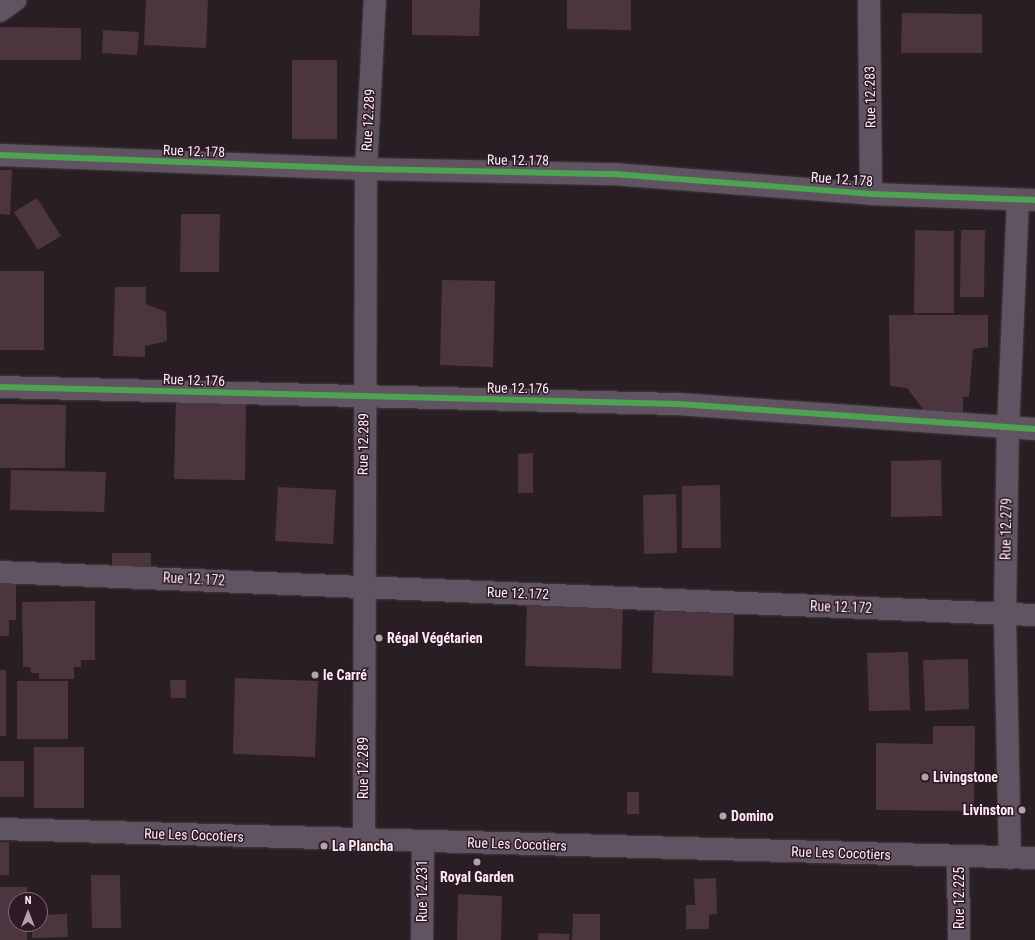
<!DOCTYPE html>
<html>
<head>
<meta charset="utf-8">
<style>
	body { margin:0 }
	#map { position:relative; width:1035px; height:940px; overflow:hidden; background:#291e24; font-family:"Roboto Condensed",sans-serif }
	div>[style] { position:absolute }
	.building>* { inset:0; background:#4d353f }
	.roads { filter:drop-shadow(0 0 1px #463c41) drop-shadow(0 0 1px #463c41) }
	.street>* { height:22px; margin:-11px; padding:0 11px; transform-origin:11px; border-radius:11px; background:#615462 }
	.cycleway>* { height:6px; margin:-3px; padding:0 3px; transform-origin:3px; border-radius:3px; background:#4ca352 }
	.dots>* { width:11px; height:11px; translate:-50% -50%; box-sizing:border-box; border:2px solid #2e1925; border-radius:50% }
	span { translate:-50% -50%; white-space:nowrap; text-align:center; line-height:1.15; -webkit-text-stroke:3px #2e1925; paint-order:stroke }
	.street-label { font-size:14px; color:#fcecf4 }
	.poi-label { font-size:14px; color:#fcecf4; font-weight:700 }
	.left { translate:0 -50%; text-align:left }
	.right { translate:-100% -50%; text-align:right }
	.north { position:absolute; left:8px; top:892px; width:40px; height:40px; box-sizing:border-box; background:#2e1925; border:1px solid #806d78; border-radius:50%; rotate:0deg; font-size:11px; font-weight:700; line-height:16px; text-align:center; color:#fcecf4 }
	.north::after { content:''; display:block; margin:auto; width:14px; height:18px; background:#b2a4ab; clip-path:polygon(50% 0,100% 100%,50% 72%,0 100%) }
</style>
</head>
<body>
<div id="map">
	<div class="building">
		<div style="clip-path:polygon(146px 0,208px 0,206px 48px,144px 45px)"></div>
		<div style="clip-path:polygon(412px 0,480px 0,479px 36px,412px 35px)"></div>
		<div style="clip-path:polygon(567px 0,631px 0,631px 30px,567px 29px)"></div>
		<div style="clip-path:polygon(902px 13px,982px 14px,982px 53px,901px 53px)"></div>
		<div style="clip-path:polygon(0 27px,81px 28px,81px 60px,0 60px)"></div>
		<div style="clip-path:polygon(103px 30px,139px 32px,137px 55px,102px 53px)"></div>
		<div style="clip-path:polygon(292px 60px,337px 60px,337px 139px,292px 139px)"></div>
		<div style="clip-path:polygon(0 170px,12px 170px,10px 215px,0 214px)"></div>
		<div style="clip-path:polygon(37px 198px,61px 236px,38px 250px,14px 212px)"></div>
		<div style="clip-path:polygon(181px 214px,220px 214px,219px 272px,180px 272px)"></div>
		<div style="clip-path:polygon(915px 230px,954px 231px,954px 313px,914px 313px)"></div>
		<div style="clip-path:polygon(961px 230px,985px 230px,984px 297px,960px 297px)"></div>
		<div style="clip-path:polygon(0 271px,44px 271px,44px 350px,0 350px)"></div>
		<div style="clip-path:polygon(442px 280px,495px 281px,493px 367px,440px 365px)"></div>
		<div style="clip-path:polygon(115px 287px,146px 287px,146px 304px,166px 312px,167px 341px,145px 346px,145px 357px,113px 356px)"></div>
		<div style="clip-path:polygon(889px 315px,988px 315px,988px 347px,973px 349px,969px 397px,963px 397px,963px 413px,958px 412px,958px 419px,922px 418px,922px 408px,907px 388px,890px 386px)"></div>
		<div style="clip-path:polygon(176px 398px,246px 400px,245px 480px,174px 479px)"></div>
		<div style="clip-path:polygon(0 404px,66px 405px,65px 468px,0 468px)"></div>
		<div style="clip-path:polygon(533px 453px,533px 493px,518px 493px,518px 454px)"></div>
		<div style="clip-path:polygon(941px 460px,942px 516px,891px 517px,891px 461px)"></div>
		<div style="clip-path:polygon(11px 470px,106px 472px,104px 512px,10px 510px)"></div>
		<div style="clip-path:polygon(720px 485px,721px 548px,682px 548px,682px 486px)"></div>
		<div style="clip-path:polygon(278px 487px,336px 490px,333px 544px,275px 541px)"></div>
		<div style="clip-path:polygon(676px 494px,677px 553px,644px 554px,643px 495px)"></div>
		<div style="clip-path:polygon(112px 553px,151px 553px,151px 569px,112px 569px)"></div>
		<div style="clip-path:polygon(0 573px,16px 573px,16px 620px,9px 620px,9px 636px,0 636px)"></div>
		<div style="clip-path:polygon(95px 601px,95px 660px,81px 660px,81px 667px,74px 667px,74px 679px,39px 679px,39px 673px,31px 673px,30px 667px,23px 667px,22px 602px)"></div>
		<div style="clip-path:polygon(527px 603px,623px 606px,621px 669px,525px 666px)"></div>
		<div style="clip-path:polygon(654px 611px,734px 614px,733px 676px,652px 673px)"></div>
		<div style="clip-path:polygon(908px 652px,910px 710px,869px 711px,867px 653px)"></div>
		<div style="clip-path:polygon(968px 659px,969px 709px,925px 711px,923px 660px)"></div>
		<div style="clip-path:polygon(0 670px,6px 670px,6px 736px,0 736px)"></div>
		<div style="clip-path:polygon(235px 678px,318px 681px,315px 757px,233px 754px)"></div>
		<div style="clip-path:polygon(170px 680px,186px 680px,186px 698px,171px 698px)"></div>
		<div style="clip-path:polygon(17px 681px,68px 681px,68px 739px,17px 739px)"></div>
		<div style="clip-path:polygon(933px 726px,975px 726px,974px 811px,876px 810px,876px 743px,933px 744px)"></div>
		<div style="clip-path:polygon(34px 747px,84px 747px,84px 808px,34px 808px)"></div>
		<div style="clip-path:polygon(0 761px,24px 761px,24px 797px,0 797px)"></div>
		<div style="clip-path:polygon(627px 792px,639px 792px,639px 814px,627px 814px)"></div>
		<div style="clip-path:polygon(0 842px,9px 842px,9px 875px,0 875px)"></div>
		<div style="clip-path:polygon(91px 875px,120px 875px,121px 928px,92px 928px)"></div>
		<div style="clip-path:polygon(716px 878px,717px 914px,709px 915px,709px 929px,686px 929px,686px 905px,695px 905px,694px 879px)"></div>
		<div style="clip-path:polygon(0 887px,27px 887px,27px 900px,16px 900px,16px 924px,27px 924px,27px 940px,0 940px)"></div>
		<div style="clip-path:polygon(458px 894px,502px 896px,501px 940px,457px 940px)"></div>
		<div style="clip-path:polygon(67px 914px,68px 937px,32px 938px,32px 924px,40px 924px,40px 915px)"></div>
		<div style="clip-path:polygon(573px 914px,600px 914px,600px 940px,572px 940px)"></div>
		<div style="clip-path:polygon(539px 933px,570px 934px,569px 940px,538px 940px)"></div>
	</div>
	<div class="roads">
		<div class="street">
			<div style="left:869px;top:0;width:194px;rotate:89.4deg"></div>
			<div style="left:0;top:11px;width:19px;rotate:-36deg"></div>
			<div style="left:0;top:155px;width:366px;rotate:2.2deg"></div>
			<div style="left:366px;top:169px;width:247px;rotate:1.2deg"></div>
			<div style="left:613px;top:174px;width:259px;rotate:4.4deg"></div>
			<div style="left:871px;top:194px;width:164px;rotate:2.1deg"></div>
			<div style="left:0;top:387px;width:678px;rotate:1.44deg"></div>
			<div style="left:678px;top:404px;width:358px;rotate:4deg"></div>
			<div style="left:0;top:572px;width:1036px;rotate:2.38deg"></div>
			<div style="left:0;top:829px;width:1035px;rotate:1.6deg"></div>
			<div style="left:364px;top:840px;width:671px;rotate:-89.83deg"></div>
			<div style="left:366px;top:169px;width:169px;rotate:-87deg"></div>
			<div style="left:958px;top:856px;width:84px;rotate:89.3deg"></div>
			<div style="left:1010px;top:858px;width:244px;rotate:-91.2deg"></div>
			<div style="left:1005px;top:614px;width:185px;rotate:-89.1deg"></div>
			<div style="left:1008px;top:429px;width:229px;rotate:-87.5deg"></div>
			<div style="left:422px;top:940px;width:99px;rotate:-89.4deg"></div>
		</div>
	</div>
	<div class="cycleway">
		<div style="left:0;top:155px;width:366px;rotate:2.2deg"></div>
		<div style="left:366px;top:169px;width:247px;rotate:1.2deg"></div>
		<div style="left:613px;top:174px;width:259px;rotate:4.4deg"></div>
		<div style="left:871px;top:194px;width:164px;rotate:2.1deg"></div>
		<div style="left:0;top:387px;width:678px;rotate:1.44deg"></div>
		<div style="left:678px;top:404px;width:358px;rotate:4deg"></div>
	</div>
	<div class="dots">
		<div style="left:379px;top:638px;background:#b2a4ab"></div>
		<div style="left:315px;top:675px;background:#b2a4ab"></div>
		<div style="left:925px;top:777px;background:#b2a4ab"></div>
		<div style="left:1022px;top:810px;background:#b2a4ab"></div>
		<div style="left:723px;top:816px;background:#b2a4ab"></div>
		<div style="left:324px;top:846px;background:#b2a4ab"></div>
		<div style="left:477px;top:862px;background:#b2a4ab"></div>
	</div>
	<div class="street-label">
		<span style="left:870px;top:97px;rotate:-91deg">Rue 12.283</span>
		<span style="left:368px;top:120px;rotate:-87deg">Rue 12.289</span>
		<span style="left:194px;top:151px;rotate:2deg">Rue 12.178</span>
		<span style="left:518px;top:160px;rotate:1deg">Rue 12.178</span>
		<span style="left:842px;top:179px;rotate:4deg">Rue 12.178</span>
		<span style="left:194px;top:380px;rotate:2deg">Rue 12.176</span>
		<span style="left:518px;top:388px;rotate:1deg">Rue 12.176</span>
		<span style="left:363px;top:444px;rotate:-89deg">Rue 12.289</span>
		<span style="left:1006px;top:529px;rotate:-89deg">Rue 12.279</span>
		<span style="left:194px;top:579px;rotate:3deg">Rue 12.172</span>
		<span style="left:518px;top:593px;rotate:2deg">Rue 12.172</span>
		<span style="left:841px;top:607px;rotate:2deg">Rue 12.172</span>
		<span style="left:363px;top:768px;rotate:-90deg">Rue 12.289</span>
		<span style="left:194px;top:835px;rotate:2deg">Rue Les Cocotiers</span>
		<span style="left:517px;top:844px;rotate:2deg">Rue Les Cocotiers</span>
		<span style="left:841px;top:853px;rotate:2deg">Rue Les Cocotiers</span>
		<span style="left:422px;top:891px;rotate:-90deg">Rue 12.231</span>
		<span style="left:959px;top:898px;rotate:-90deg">Rue 12.225</span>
	</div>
	<div class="poi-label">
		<span class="left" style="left:387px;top:638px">Régal Végétarien</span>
		<span class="left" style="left:323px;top:675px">le Carré</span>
		<span class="left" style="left:933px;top:777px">Livingstone</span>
		<span class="right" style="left:1014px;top:810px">Livinston</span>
		<span class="left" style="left:731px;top:816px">Domino</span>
		<span class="left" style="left:332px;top:846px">La Plancha</span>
		<span style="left:477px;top:877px">Royal Garden</span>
	</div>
	<div class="north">N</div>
</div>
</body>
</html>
